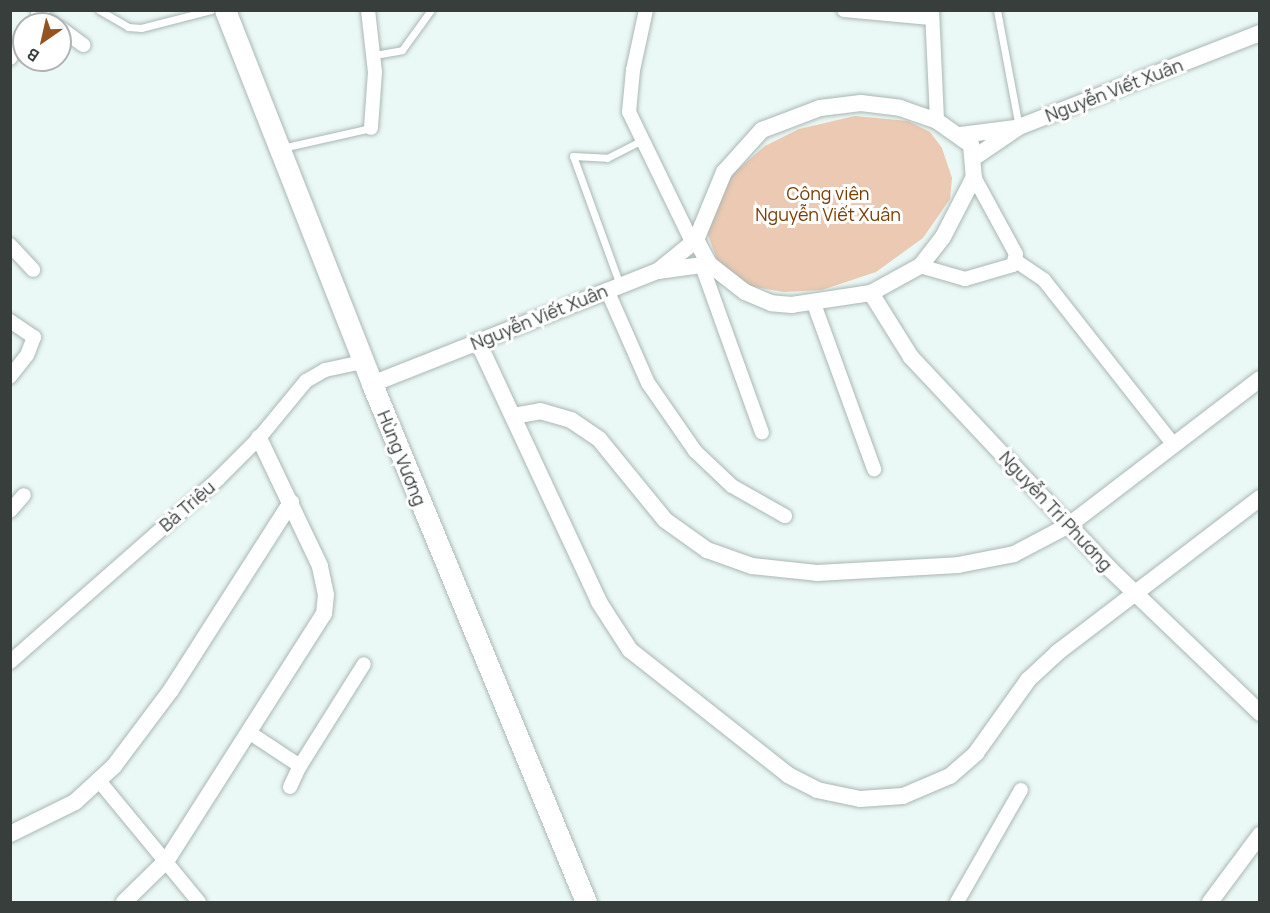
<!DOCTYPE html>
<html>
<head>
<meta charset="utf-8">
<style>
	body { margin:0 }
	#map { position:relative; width:1270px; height:913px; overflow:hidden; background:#ebf9f6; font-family:Manrope,sans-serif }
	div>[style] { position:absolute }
	.green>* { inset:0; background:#ebc9b2 }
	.roads { filter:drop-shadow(0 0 2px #aab7b4) drop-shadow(0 0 2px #aab7b4) }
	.service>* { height:7px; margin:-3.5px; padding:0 3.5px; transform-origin:3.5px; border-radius:3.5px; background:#fff }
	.minor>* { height:14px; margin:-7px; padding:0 7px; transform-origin:7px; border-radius:7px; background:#fff }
	.tertiary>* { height:16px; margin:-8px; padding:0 8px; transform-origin:8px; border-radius:8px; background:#fff }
	.primary>* { height:21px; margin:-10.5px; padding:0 10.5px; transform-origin:10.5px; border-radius:10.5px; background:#fff }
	span { translate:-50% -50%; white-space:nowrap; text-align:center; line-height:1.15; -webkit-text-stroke:6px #fff; paint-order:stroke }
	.street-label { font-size:18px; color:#383e3c }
	.park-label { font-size:18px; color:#7b3c00 }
	.frame { position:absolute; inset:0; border:12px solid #383e3c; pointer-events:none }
	.north { position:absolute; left:12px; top:12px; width:60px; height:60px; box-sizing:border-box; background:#fff; border:2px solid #afb2b1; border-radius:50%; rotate:214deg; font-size:16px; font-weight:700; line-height:24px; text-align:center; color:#383e3c }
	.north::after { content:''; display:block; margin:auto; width:21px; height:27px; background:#94531f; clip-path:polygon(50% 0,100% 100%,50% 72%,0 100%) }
</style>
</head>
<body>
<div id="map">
	<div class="green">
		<div style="clip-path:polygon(855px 116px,908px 121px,930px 132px,942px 148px,952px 178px,950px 199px,923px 238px,876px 272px,822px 290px,784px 292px,749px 286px,719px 265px,706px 230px,723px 186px,736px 171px,765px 146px,799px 129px)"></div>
	</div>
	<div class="roads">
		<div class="service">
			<div style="left:99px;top:10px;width:34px;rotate:30deg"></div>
			<div style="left:128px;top:27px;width:13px;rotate:4deg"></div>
			<div style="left:141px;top:28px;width:72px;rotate:-14.4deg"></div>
			<div style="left:997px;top:10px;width:119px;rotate:79.4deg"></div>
			<div style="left:375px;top:55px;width:27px;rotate:-10deg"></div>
			<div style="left:402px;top:50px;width:49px;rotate:-54.1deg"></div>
			<div style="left:282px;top:148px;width:91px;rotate:-12.7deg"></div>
			<div style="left:620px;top:285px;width:137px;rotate:-110deg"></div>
			<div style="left:573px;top:156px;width:34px;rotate:3deg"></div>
			<div style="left:607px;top:158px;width:38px;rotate:-27deg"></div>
		</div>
		<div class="minor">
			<div style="left:368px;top:10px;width:62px;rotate:83.6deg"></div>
			<div style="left:375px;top:72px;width:56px;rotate:94.1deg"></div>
			<div style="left:646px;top:10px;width:61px;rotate:102.2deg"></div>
			<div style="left:633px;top:70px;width:42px;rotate:95.4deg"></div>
			<div style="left:629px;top:112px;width:144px;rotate:64.1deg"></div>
			<div style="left:844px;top:10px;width:87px;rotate:5.3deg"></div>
			<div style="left:932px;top:10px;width:111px;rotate:87.4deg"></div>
			<div style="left:38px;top:13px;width:19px;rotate:35deg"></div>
			<div style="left:60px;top:28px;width:29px;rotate:36deg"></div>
			<div style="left:10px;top:58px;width:26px;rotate:-58deg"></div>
			<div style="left:10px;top:245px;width:34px;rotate:47deg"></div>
			<div style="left:1016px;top:261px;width:34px;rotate:34deg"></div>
			<div style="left:1044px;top:280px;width:210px;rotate:51.8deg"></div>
			<div style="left:702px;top:266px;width:177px;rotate:70.2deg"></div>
			<div style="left:920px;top:266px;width:47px;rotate:16.1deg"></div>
			<div style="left:965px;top:279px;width:50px;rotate:-16.3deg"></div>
			<div style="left:1013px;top:265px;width:11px;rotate:-75deg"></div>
			<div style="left:1016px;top:254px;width:88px;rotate:-118.6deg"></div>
			<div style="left:607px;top:290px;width:102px;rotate:66.2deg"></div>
			<div style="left:648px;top:383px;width:83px;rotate:55.3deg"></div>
			<div style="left:695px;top:451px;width:51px;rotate:43.4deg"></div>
			<div style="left:732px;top:486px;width:61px;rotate:29.5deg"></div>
			<div style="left:814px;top:304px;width:176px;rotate:70deg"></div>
			<div style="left:10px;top:321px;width:29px;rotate:34deg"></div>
			<div style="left:34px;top:337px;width:19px;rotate:111deg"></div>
			<div style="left:27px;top:355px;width:28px;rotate:128deg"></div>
			<div style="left:10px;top:511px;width:21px;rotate:-49deg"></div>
			<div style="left:10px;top:662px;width:277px;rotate:-41.3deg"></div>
			<div style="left:218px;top:479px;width:58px;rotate:-45deg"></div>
			<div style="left:259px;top:438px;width:74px;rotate:-50.5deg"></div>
			<div style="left:306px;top:381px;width:22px;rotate:-30deg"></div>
			<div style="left:325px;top:370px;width:40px;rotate:-12deg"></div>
			<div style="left:250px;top:733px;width:60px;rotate:33.4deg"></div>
			<div style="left:300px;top:766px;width:120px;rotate:-57.9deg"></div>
			<div style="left:100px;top:782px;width:156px;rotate:50.5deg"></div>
			<div style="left:290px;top:787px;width:23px;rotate:-65deg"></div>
			<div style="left:957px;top:902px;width:129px;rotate:-60.3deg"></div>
		</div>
		<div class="tertiary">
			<div style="left:861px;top:103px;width:39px;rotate:7deg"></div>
			<div style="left:900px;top:108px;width:39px;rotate:19deg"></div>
			<div style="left:937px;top:121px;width:42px;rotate:35.2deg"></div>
			<div style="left:971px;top:145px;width:32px;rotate:85deg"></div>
			<div style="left:974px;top:177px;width:68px;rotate:117.3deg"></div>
			<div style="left:943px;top:237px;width:37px;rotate:128deg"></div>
			<div style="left:920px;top:266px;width:56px;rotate:151.1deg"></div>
			<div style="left:871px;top:293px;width:80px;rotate:171.4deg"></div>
			<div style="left:792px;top:305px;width:21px;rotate:-175deg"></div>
			<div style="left:771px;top:303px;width:28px;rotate:-157deg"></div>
			<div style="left:745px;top:292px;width:46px;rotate:-142.1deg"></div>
			<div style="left:709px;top:264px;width:27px;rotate:-118deg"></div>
			<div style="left:696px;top:240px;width:74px;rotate:-67.6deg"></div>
			<div style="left:724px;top:172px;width:57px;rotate:-47.9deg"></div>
			<div style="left:762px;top:130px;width:62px;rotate:-20.8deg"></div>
			<div style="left:820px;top:108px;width:41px;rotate:-7deg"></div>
			<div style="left:961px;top:135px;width:55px;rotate:-7.3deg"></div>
			<div style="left:975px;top:157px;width:53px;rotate:-34.3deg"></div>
			<div style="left:1019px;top:127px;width:259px;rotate:-21.3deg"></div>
			<div style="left:658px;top:271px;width:49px;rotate:-39.2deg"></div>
			<div style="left:871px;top:293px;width:75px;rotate:58deg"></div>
			<div style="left:911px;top:357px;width:291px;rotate:46.8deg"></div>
			<div style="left:1110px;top:569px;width:208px;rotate:43.8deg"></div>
			<div style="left:478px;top:342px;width:287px;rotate:65deg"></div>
			<div style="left:599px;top:602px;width:57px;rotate:57.1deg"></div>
			<div style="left:630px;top:650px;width:201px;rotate:38.3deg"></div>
			<div style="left:788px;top:775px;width:33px;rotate:27deg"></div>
			<div style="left:817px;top:790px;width:44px;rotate:11.8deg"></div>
			<div style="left:860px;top:799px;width:43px;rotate:-4deg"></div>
			<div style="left:903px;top:796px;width:51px;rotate:-23.1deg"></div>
			<div style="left:950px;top:776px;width:35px;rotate:-41deg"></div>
			<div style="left:976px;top:753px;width:90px;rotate:-54.5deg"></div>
			<div style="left:1028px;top:680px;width:41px;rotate:-43deg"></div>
			<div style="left:1058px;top:652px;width:254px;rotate:-37.3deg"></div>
			<div style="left:372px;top:384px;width:308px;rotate:-21.6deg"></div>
			<div style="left:658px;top:271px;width:51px;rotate:-7.8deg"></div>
			<div style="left:513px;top:416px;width:27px;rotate:-10deg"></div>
			<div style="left:540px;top:411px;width:32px;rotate:16deg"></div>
			<div style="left:571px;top:420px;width:34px;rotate:34deg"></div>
			<div style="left:599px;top:439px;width:104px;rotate:50.8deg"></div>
			<div style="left:665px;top:520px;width:52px;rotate:35.5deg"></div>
			<div style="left:707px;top:550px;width:48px;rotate:19.6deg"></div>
			<div style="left:752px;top:566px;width:65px;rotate:6.1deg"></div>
			<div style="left:817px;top:573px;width:141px;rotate:-3.2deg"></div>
			<div style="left:958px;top:565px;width:57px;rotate:-11.1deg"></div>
			<div style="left:1014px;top:554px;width:62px;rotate:-27.8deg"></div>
			<div style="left:1069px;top:525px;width:240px;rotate:-37.4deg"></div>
			<div style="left:10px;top:834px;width:72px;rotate:-26.2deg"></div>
			<div style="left:75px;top:802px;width:53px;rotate:-42.7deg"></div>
			<div style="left:114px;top:766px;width:95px;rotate:-53.1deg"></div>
			<div style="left:171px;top:690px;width:223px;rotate:-57.4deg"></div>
			<div style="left:124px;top:902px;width:60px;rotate:-44.3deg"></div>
			<div style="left:167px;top:860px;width:292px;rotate:-57.5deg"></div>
			<div style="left:324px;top:614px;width:19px;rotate:-84deg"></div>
			<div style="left:326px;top:595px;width:30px;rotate:-102deg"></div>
			<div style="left:320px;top:566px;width:142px;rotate:-115.5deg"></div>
			<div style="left:1210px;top:902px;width:84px;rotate:-53.3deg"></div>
		</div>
		<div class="primary">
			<div style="left:225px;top:10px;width:402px;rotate:68.5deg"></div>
			<div style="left:372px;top:384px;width:560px;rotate:67.55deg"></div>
		</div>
	</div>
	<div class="street-label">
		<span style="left:1114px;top:90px;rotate:-21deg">Nguyễn Viết Xuân</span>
		<span style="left:539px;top:317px;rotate:-22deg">Nguyễn Viết Xuân</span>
		<span style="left:402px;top:458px;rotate:68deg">Hùng Vương</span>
		<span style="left:187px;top:506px;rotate:-41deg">Bà Triệu</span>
		<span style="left:1056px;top:511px;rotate:47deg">Nguyễn Tri Phương</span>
	</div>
	<div class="park-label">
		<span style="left:828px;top:204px">Công viên<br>Nguyễn Viết Xuân</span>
	</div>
	<div class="frame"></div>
	<div class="north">B</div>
</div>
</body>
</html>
